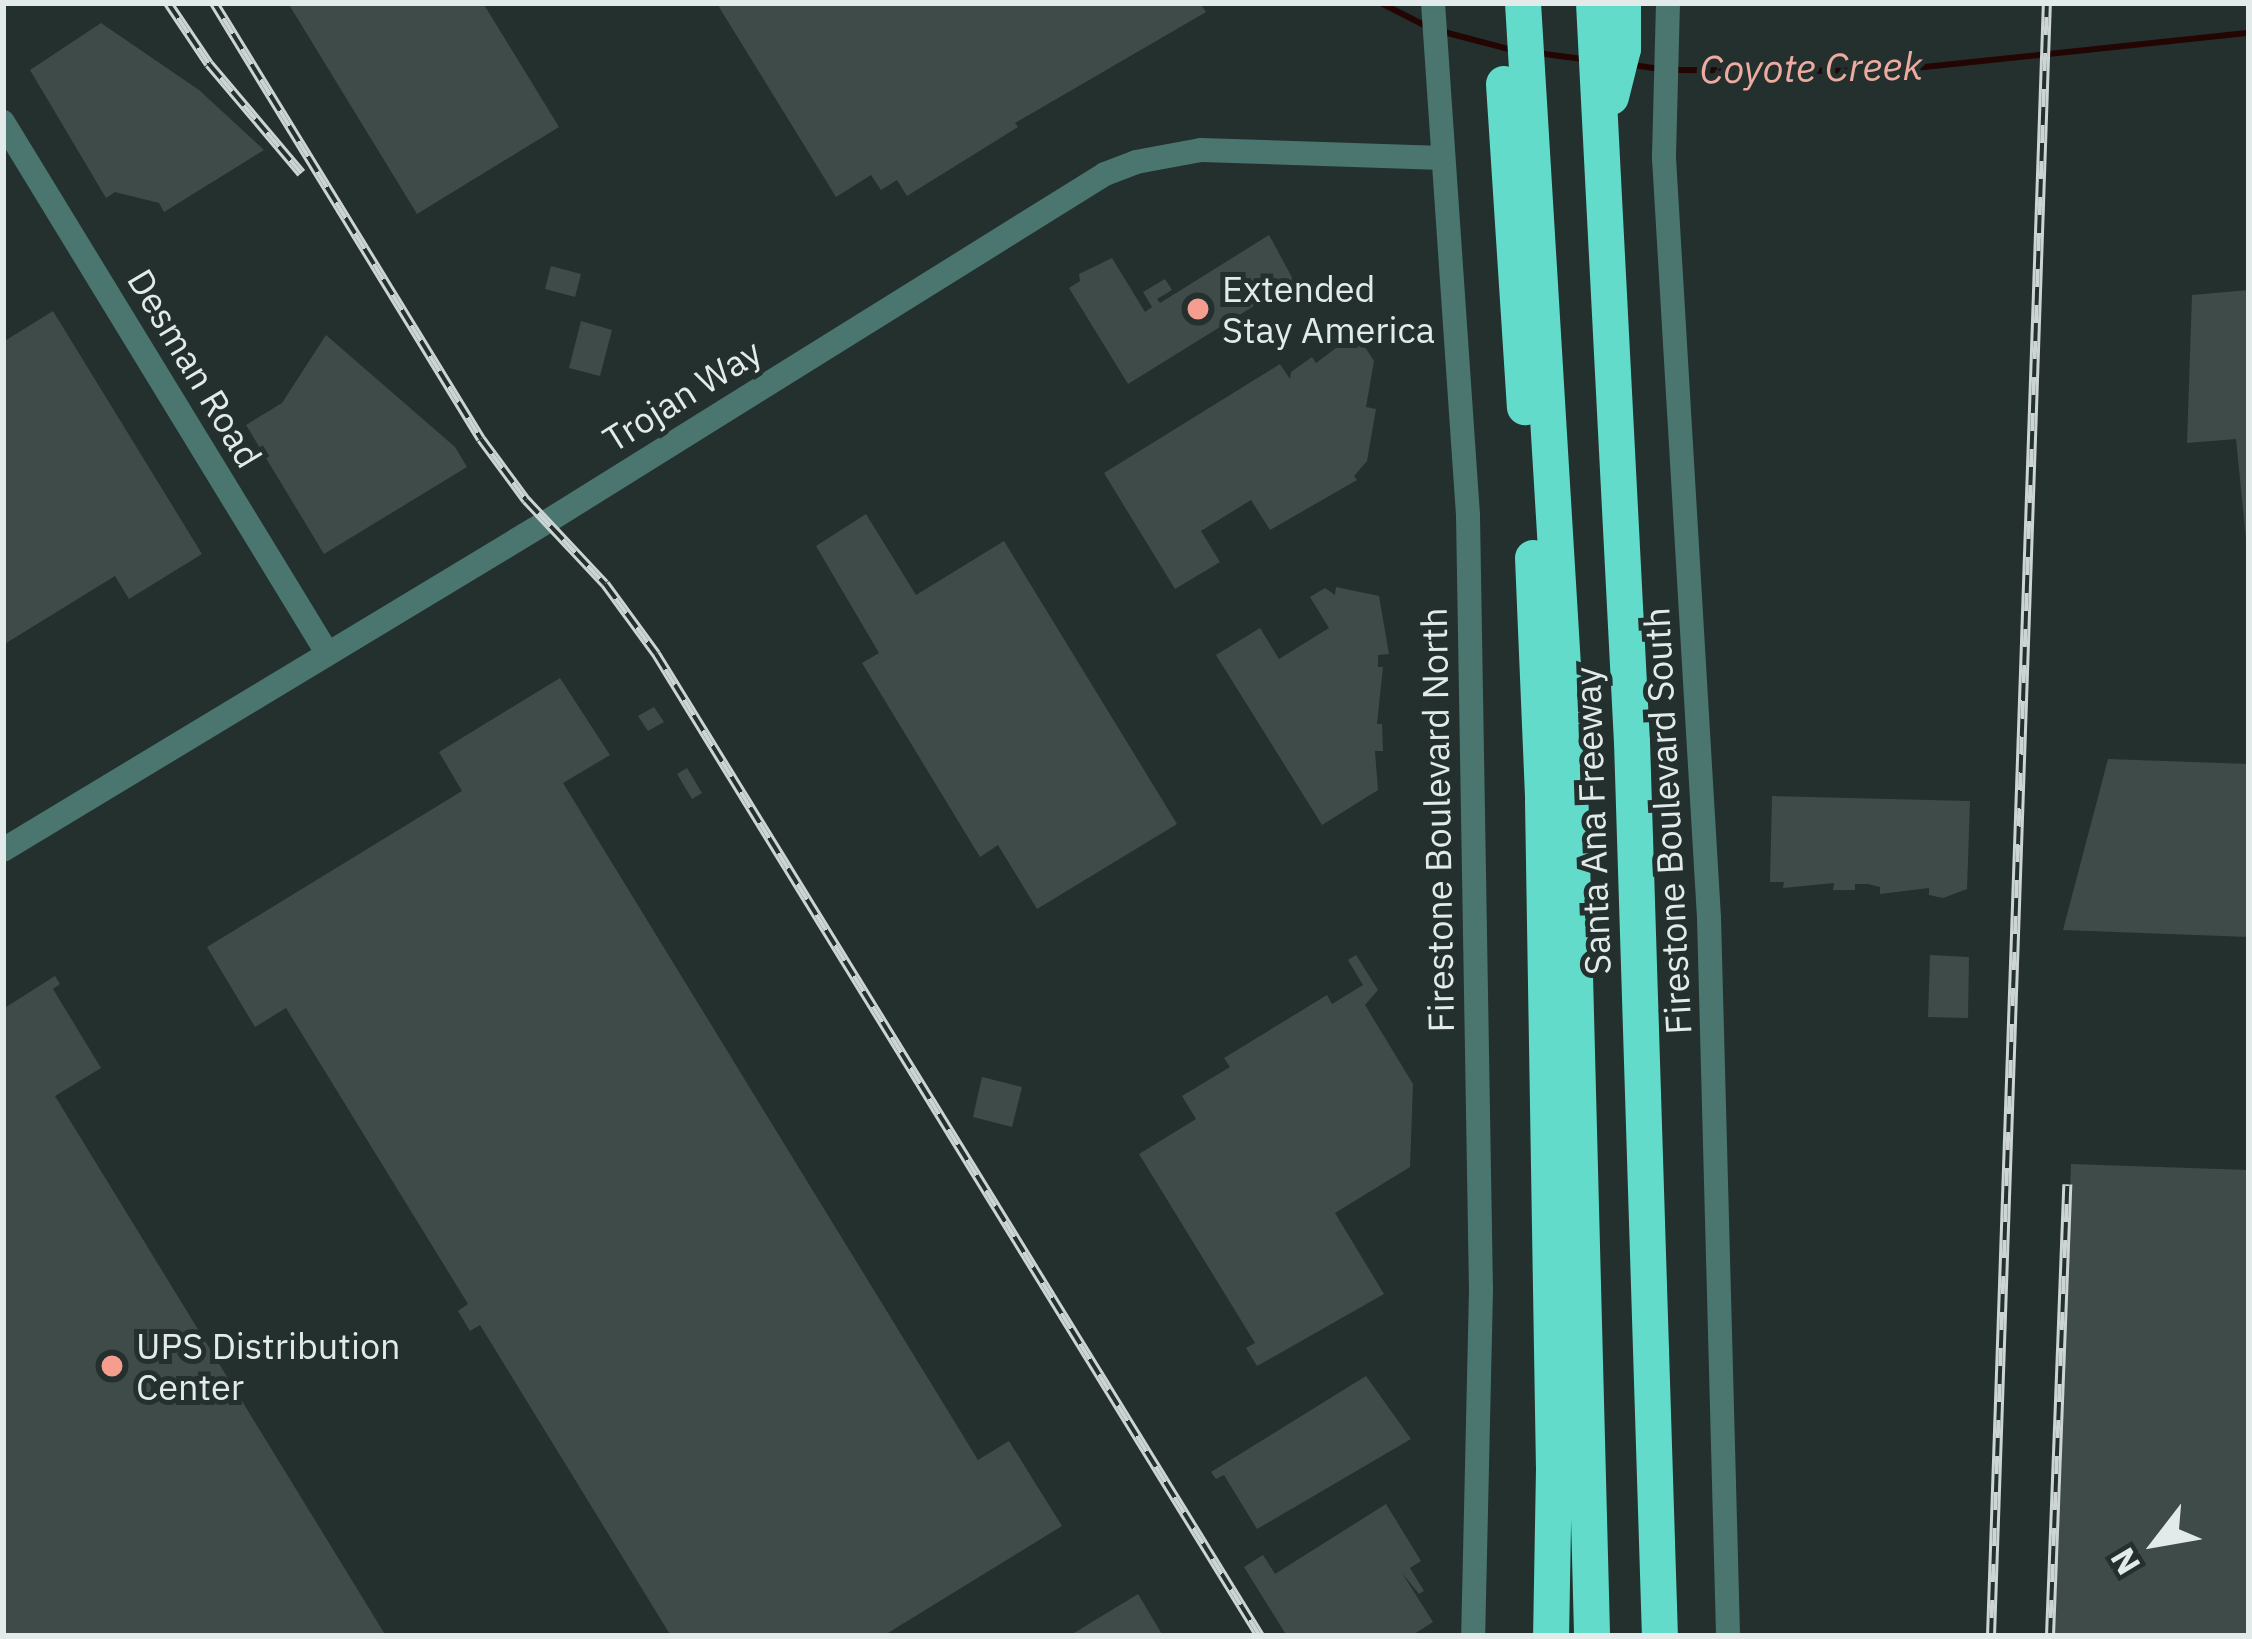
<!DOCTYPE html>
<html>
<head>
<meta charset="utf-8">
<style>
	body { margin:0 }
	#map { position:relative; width:2252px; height:1639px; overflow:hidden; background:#23302e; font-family:"IBM Plex Sans",sans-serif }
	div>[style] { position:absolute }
	.stream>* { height:6px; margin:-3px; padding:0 3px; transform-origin:3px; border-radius:3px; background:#230604 }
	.building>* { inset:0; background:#3e4b49 }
	.tertiary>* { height:24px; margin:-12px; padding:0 12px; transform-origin:12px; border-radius:12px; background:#4a766f }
	.motorway>* { height:36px; margin:-18px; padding:0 18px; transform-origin:18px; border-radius:18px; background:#62dbcb }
	.rail>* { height:10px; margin-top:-5px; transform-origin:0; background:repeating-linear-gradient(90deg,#23302e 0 18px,#ccd5d4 0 36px); box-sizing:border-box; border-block:3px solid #ccd5d4 }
	.dots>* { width:33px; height:33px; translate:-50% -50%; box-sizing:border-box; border:6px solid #23302e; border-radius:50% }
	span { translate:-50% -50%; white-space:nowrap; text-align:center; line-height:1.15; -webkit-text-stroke:10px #23302e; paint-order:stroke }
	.poi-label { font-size:36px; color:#e3ebea }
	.left { translate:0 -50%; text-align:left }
	.street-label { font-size:36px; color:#e3ebea }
	.water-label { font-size:39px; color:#eeaba0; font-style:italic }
	.frame { position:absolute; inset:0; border:6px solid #e3ebea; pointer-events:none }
	.north { position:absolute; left:2096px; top:1483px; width:120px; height:120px; -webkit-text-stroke:9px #23302e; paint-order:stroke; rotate:239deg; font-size:33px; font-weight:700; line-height:48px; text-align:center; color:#e3ebea }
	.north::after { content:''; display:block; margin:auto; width:42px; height:54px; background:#e3ebea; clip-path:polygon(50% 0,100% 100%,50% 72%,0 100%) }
</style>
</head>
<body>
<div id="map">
	<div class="stream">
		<div style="left:1381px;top:3px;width:51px;rotate:27.1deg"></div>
		<div style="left:1444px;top:32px;width:70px;rotate:14.8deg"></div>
		<div style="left:1537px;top:53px;width:46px;rotate:7.4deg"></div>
		<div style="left:1632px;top:65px;width:29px;rotate:8deg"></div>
		<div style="left:1674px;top:70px;width:212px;rotate:0.3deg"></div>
		<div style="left:1886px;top:71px;width:365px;rotate:-6deg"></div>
	</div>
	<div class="building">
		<div style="clip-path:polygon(288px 3px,483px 3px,559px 127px,417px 214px)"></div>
		<div style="clip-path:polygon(725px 3px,1200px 3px,1206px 12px,1015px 123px,1018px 127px,907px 196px,897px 180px,881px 190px,871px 175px,836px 197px,719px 7px)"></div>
		<div style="clip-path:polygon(101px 23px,199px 90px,264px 150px,164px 212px,159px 203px,115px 192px,106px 198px,30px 70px)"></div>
		<div style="clip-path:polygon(1269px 235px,1294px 281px,1128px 384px,1069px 288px,1080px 281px,1079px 274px,1112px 258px,1145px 312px,1152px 307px,1143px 292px,1165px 279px,1172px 290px,1157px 299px,1160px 303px)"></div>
		<div style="clip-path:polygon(551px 266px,581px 274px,575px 297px,545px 289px)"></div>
		<div style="clip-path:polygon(2249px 290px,2249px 539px,2246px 539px,2236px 439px,2187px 443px,2192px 295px)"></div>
		<div style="clip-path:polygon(53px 311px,202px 554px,129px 599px,115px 576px,3px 645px,3px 342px)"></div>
		<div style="clip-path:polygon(581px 321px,612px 330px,600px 376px,569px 368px)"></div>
		<div style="clip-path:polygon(1356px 333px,1374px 361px,1366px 407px,1376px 409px,1367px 461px,1354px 476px,1357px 480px,1270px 530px,1251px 500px,1201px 531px,1220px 562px,1175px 589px,1104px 473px,1280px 364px,1290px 379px,1291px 372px,1312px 357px,1316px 363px)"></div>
		<div style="clip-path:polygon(326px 335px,455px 447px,467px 467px,324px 554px,246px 425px,282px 403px)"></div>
		<div style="clip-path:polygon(866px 514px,916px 595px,1004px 541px,1177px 824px,1037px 909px,998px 845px,980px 857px,862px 663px,879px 653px,816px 546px)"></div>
		<div style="clip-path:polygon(1336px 587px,1379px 596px,1389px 654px,1378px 655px,1378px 667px,1383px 667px,1377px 724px,1382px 724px,1383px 751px,1375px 751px,1378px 790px,1322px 825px,1216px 655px,1260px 628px,1279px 659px,1329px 628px,1310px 597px,1325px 588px,1335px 595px)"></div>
		<div style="clip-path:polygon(560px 678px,610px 755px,563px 783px,978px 1460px,1009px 1441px,1062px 1526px,883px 1636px,671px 1636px,480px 1325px,470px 1331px,458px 1311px,468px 1304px,286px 1008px,255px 1027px,207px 947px,462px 791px,439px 752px)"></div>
		<div style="clip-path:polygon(654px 707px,664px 722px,648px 731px,638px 716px)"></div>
		<div style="clip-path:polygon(2108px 759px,2249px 764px,2249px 937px,2063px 930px)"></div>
		<div style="clip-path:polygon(687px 768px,702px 793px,692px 799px,677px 774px)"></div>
		<div style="clip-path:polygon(1772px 796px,1970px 801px,1967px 889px,1943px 898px,1929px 895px,1929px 888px,1880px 894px,1880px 887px,1868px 884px,1855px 884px,1855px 890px,1833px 890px,1834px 883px,1783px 888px,1784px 882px,1770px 882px)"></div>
		<div style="clip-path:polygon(1356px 955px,1378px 990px,1365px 1005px,1413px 1084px,1410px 1167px,1335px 1213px,1384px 1294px,1257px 1366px,1246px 1348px,1255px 1343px,1139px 1154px,1196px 1119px,1182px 1096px,1230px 1067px,1224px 1058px,1327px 995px,1332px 1004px,1363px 985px,1348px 960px)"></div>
		<div style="clip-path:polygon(1930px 955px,1969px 957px,1968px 1018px,1928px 1017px)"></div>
		<div style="clip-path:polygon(55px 976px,60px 984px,53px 989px,101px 1068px,55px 1096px,386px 1636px,3px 1636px,3px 1009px)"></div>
		<div style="clip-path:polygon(982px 1077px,1022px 1087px,1012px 1127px,973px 1117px)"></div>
		<div style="clip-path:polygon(2071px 1164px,2249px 1170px,2249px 1636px,2047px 1636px,2047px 1625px,2055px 1625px,2057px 1577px,2049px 1576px,2049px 1561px,2058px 1562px,2059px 1516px,2051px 1516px,2052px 1501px,2060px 1501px,2062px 1454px,2054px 1453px,2054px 1438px,2062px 1438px,2064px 1390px,2056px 1390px,2056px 1375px,2064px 1375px)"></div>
		<div style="clip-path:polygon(1366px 1376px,1411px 1439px,1257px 1529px,1224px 1475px,1216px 1479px,1211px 1472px)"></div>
		<div style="clip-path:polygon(1386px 1504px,1421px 1561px,1410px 1568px,1424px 1591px,1419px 1594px,1402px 1573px,1433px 1622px,1411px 1636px,1287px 1636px,1244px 1567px,1263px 1555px,1275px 1574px)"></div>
		<div style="clip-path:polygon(1138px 1594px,1163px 1636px,1069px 1636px)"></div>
	</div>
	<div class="tertiary">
		<div style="left:1433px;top:3px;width:513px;rotate:86.09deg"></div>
		<div style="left:1468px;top:515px;width:775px;rotate:89.04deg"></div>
		<div style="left:1481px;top:1290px;width:346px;rotate:91.3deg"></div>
		<div style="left:1668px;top:3px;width:155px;rotate:91.5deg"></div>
		<div style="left:1664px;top:158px;width:761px;rotate:86.61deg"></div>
		<div style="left:1709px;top:918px;width:718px;rotate:88.48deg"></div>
		<div style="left:3px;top:122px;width:620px;rotate:58.59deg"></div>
		<div style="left:3px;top:850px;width:637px;rotate:-31.12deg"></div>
		<div style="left:548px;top:521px;width:656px;rotate:-31.92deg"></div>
		<div style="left:1105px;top:174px;width:33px;rotate:-21deg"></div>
		<div style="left:1136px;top:162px;width:66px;rotate:-10.5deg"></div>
		<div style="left:1201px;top:150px;width:242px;rotate:1.9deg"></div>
	</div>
	<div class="motorway">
		<div style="left:1523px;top:3px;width:780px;rotate:86.55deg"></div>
		<div style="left:1570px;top:782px;width:854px;rotate:88.52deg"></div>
		<div style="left:1594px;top:3px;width:740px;rotate:87.06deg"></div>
		<div style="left:1632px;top:742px;width:894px;rotate:88.21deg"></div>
		<div style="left:1504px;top:84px;width:324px;rotate:86.3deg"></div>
		<div style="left:1611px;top:97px;width:49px;rotate:-76deg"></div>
		<div style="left:1623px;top:49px;width:46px;rotate:-90deg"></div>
		<div style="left:1533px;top:558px;width:243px;rotate:87.6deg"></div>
		<div style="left:1543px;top:801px;width:667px;rotate:89.06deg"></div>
		<div style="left:1554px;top:1468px;width:168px;rotate:91deg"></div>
	</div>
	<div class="rail">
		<div style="left:168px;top:3px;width:73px;rotate:56.1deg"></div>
		<div style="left:209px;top:64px;width:143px;rotate:49.8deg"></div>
		<div style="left:214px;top:3px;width:511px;rotate:58.52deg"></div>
		<div style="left:481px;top:439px;width:76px;rotate:53.6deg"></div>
		<div style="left:526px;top:500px;width:115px;rotate:46.8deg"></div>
		<div style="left:605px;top:584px;width:87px;rotate:53.9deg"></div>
		<div style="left:656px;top:654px;width:1153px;rotate:58.41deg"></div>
		<div style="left:1991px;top:1636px;width:1634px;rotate:-88.04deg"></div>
		<div style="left:2050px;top:1636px;width:452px;rotate:-87.8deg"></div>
	</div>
	<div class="dots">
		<div style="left:1198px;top:309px;background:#f59d8e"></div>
		<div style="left:112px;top:1366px;background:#f59d8e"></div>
	</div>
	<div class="poi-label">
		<span class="left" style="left:1222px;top:309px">Extended<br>Stay America</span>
		<span class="left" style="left:136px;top:1366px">UPS Distribution<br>Center</span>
	</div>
	<div class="street-label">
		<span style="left:195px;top:368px;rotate:59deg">Desman Road</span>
		<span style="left:682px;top:395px;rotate:-32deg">Trojan Way</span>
		<span style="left:1437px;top:820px;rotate:-91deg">Firestone Boulevard North</span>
		<span style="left:1592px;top:821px;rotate:-92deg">Santa Ana Freeway</span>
		<span style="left:1667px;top:821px;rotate:-93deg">Firestone Boulevard South</span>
	</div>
	<div class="water-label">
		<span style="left:1811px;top:68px;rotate:-1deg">Coyote Creek</span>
	</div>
	<div class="frame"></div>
	<div class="north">N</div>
</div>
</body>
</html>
